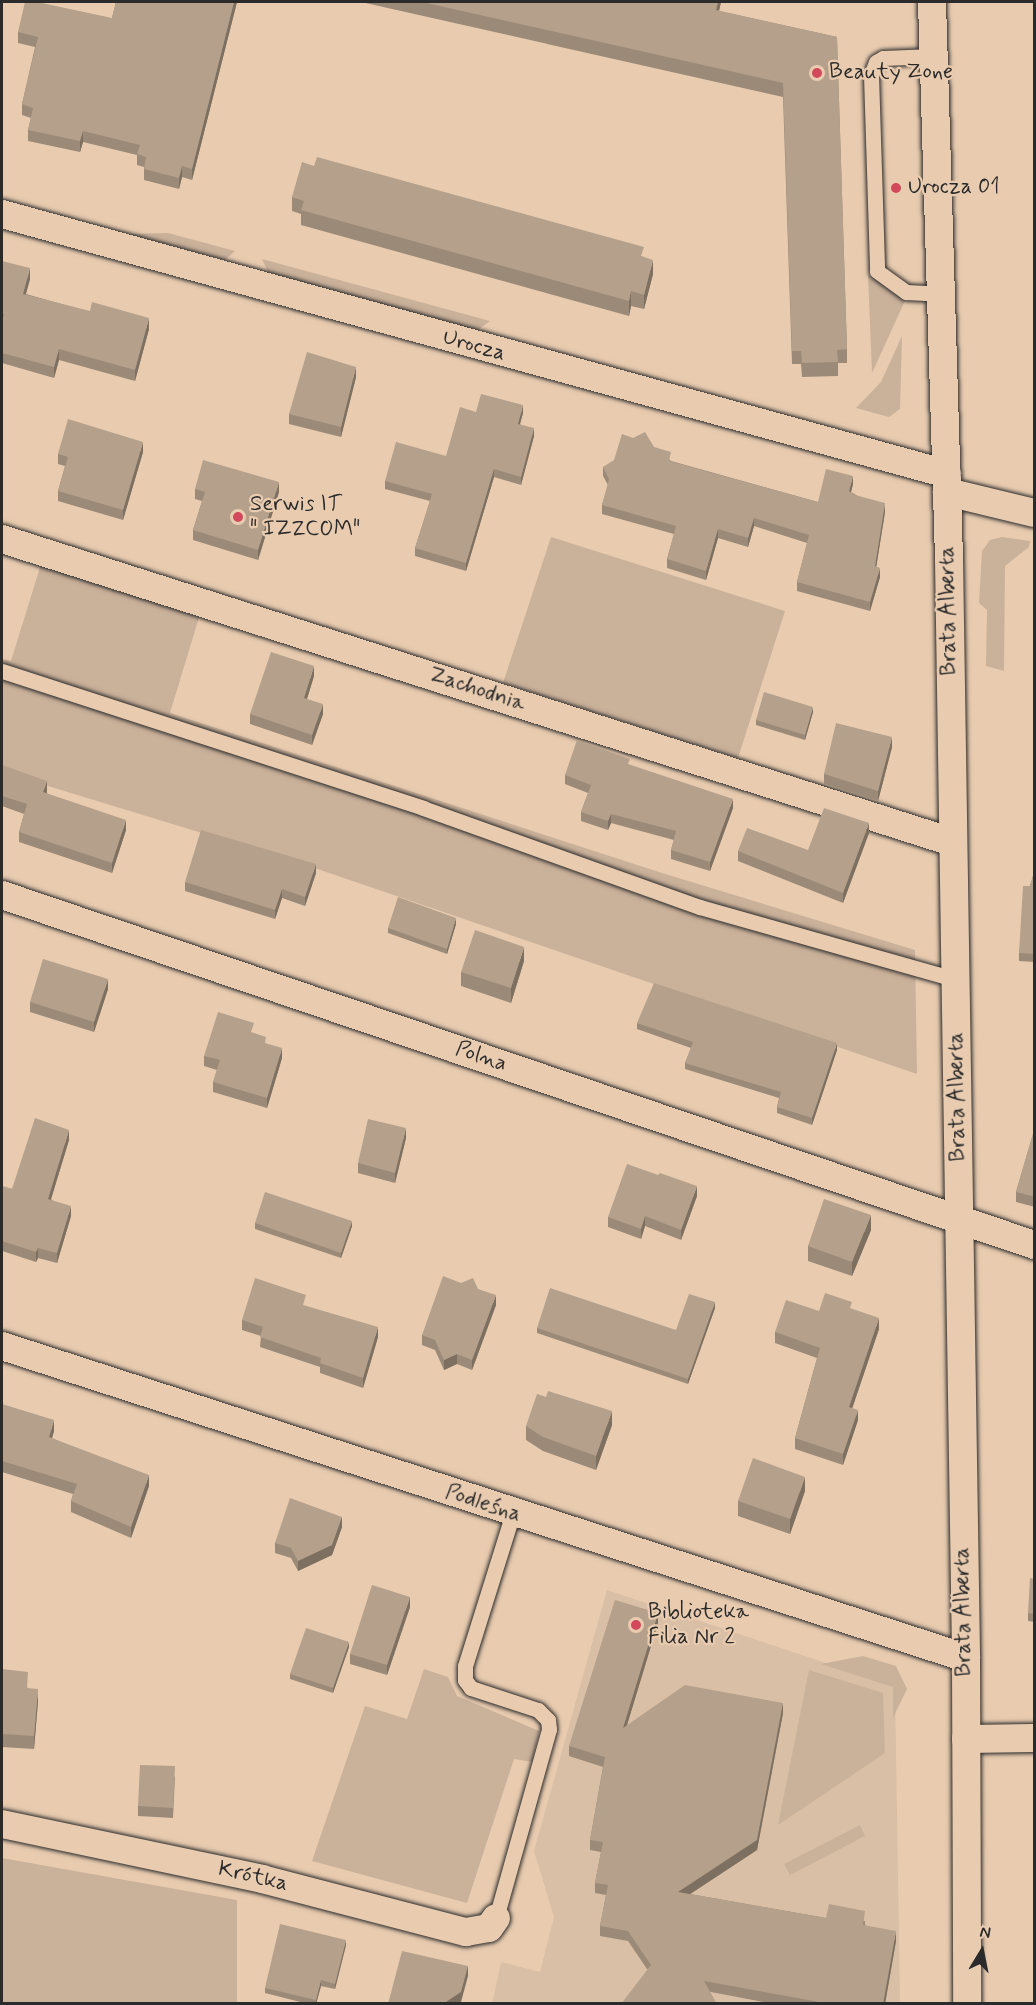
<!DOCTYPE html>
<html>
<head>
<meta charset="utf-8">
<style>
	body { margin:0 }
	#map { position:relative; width:1036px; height:2005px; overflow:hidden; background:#e9ccb0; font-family:Mynerve,sans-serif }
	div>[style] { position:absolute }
	.built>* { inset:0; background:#d9bfa5 }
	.green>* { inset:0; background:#cab19a }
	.roads { filter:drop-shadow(0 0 2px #2b2b2b) drop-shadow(0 0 2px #2b2b2b) }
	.lane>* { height:15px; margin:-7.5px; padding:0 7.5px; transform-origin:7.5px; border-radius:7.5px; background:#e9ccb0 }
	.street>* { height:28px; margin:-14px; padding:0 14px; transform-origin:14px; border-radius:14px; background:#e9ccb0 }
	.wall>* { inset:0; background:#9b8a78 }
	.shaded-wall>* { inset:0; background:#7e7061 }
	.building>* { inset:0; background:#b4a08b }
	.dots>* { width:16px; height:16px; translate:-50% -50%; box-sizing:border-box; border:3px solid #e9ccb0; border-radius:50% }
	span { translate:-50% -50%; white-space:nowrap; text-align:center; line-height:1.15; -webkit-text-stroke:4.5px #e9ccb0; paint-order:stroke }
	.poi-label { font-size:22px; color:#2b2b2b }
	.left { translate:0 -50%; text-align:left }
	.street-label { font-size:22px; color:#2b2b2b }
	.frame { position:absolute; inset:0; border:3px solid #2b2b2b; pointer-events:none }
	.north { position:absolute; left:952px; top:1921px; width:60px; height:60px; -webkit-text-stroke:4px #e9ccb0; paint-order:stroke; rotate:10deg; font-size:16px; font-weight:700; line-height:24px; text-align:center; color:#2b2b2b }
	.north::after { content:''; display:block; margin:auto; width:21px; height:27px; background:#2b2b2b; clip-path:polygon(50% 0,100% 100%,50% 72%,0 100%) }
</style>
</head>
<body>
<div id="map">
	<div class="built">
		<div style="clip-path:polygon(607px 1590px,895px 1686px,900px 2003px,492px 2004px,501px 1962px,540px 1972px,554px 1917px,534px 1851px)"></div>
	</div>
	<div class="green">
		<div style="clip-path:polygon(168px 233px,235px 251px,225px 260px,128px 234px)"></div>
		<div style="clip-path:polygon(262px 259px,490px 321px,475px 332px,269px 274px)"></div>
		<div style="clip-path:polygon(868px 275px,909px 292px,872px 373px)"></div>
		<div style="clip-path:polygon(902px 336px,900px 409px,889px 417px,856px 408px,881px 382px)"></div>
		<div style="clip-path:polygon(551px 537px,785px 611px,738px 758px,503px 683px)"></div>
		<div style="clip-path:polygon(1002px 537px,1030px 541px,1029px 547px,1005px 566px,1004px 671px,986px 666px,987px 610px,979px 603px,982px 551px,990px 540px)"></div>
		<div style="clip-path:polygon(41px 564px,200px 614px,170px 713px,662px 873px,915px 950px,917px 1074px,294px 861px,2px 772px,2px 659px,11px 661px)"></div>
		<div style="clip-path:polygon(863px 1656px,896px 1666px,907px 1689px,893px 1718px,893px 1687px,821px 1664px)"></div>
		<div style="clip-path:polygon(424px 1669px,448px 1677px,457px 1696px,539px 1731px,532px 1762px,514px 1759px,467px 1903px,312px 1861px,365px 1706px,407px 1719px)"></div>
		<div style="clip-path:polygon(809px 1670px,883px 1693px,885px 1753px,778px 1825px)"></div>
		<div style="clip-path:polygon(860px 1825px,865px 1836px,790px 1875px,784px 1864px)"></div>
		<div style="clip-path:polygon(2px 1858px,237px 1900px,237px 2003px,2px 2003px)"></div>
	</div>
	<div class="roads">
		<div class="lane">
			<div style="left:933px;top:56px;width:50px;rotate:177.7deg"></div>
			<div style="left:883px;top:58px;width:8px;rotate:150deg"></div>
			<div style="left:876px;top:62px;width:14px;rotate:111deg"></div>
			<div style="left:871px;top:75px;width:196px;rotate:88.2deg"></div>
			<div style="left:877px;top:271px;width:36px;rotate:36deg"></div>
			<div style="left:906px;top:292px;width:34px;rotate:3deg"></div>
			<div style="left:2px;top:671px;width:443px;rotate:18deg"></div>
			<div style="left:423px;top:808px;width:294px;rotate:19.7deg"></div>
			<div style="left:700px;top:907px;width:265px;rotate:15.8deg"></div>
			<div style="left:496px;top:1918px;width:196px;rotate:-74.3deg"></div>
			<div style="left:549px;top:1729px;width:9px;rotate:-96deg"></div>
			<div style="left:548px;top:1720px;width:14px;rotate:-135deg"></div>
			<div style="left:538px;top:1710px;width:71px;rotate:-161.8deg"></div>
			<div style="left:471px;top:1688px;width:10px;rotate:-127deg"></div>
			<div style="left:465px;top:1680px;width:14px;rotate:-90deg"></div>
			<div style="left:465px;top:1666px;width:160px;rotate:-72.6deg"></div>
		</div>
		<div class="street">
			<div style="left:932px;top:2px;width:557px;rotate:88.25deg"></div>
			<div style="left:949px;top:559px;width:1099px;rotate:89.11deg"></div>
			<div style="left:966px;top:1658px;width:346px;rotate:89.8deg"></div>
			<div style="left:2px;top:214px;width:980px;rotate:15.38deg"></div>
			<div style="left:947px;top:492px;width:89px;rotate:13.6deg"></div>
			<div style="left:2px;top:539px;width:997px;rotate:17.69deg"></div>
			<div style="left:2px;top:895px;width:1090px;rotate:18.73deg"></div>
			<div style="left:2px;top:1346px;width:1013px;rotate:17.93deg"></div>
			<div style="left:966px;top:1739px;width:68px;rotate:-0.8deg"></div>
			<div style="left:2px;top:1824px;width:266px;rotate:11.9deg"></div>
			<div style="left:262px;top:1879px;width:211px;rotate:14.6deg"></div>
			<div style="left:466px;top:1932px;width:23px;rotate:-10deg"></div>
			<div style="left:489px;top:1928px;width:12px;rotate:-55deg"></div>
		</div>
	</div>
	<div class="wall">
		<div style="clip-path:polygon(116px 2px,237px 2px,192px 180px,182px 177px,179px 189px,144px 180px,144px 167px,137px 165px,137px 155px,83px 142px,80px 152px,28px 141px,28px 130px,31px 118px,22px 115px,22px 104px,35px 47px,18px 43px,18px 32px,112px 18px)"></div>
		<div style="clip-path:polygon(361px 2px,721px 2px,719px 11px,837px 37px,847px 349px,847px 363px,838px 363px,838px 376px,802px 377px,801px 364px,792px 364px,783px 97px)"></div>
		<div style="clip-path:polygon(292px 197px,644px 257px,653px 274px,644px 309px,631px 306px,629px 316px,301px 225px,301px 214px,292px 211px)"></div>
		<div style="clip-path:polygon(2px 261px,30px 279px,26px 294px,149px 329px,135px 381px,59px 360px,54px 378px,2px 363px)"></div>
		<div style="clip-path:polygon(356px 377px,341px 437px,289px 424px,289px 414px)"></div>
		<div style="clip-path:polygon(476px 412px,523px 413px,520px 424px,534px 436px,521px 485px,494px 477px,466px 571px,415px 556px,415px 548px,430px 501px,385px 489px,385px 481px,446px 456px)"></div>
		<div style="clip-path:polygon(654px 447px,671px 461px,818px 502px,853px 484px,851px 492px,885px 512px,876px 567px,880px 577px,870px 611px,797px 591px,797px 582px,807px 543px,754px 526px,748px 547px,718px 538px,706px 580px,667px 568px,667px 559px,674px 534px,602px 514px,602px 505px,608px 485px,603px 476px,603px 467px)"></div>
		<div style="clip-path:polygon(143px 452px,123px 520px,58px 501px,58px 491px,65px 466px,58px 464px,58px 454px)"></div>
		<div style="clip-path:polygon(195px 489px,279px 492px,258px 560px,193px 540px,193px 530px,202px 501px,195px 499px)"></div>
		<div style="clip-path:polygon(314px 676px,307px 699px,323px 714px,312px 745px,250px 724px,250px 714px)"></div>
		<div style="clip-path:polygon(813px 712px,805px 740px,756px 725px,756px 720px)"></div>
		<div style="clip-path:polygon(892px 747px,878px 801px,824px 784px,824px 774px)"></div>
		<div style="clip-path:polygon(2px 765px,47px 792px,46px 793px,126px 830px,112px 873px,19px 842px,19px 832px,24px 814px,2px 806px)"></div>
		<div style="clip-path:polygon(630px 765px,733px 808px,710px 871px,671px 859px,671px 850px,674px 840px,611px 823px,608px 830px,581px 821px,581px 812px,588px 793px,565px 784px,565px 775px)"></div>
		<div style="clip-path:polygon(869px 833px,843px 903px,738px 861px,738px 851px,808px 850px)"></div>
		<div style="clip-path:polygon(1035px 869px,1035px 962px,1019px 961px,1019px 953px,1030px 886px)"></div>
		<div style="clip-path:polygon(316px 873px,305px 906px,282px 898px,275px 919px,185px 891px,185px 882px)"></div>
		<div style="clip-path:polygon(456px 924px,447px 954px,388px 933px,388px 928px)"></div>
		<div style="clip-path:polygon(524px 961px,511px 1003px,461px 986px,461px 972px)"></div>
		<div style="clip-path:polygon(108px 989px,94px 1032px,30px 1012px,30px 1002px)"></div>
		<div style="clip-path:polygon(637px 1023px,837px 1050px,812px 1125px,777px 1113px,777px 1107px,779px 1098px,685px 1069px,685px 1063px,691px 1048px,637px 1029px)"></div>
		<div style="clip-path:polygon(254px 1033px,282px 1058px,267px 1108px,213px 1092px,213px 1082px,217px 1070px,204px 1066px,204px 1056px)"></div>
		<div style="clip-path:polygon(1035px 1127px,1035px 1207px,1016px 1202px,1016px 1192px)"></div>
		<div style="clip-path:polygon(406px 1138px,395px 1183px,358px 1173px,358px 1163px)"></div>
		<div style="clip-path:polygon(69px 1140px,51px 1199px,71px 1216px,57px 1263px,38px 1258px,36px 1262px,2px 1251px,2px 1186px,12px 1189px)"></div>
		<div style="clip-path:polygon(697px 1196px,681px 1240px,645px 1226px,641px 1239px,608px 1227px,608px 1217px)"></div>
		<div style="clip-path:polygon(255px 1223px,352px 1226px,341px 1258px,255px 1229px)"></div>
		<div style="clip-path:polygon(871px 1230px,852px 1276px,808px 1261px,808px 1246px)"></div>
		<div style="clip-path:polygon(478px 1289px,496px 1305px,472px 1370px,457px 1364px,444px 1370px,435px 1350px,422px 1345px,422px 1335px)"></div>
		<div style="clip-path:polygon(306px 1306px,378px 1337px,363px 1388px,320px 1373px,320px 1367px,260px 1347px,261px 1336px,242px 1330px,242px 1320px)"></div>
		<div style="clip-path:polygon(715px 1308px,688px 1384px,537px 1333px,537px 1328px,676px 1330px)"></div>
		<div style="clip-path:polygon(852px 1309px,879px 1329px,852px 1408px,858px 1420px,843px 1465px,795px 1449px,795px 1438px,817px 1358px,775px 1343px,775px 1332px,819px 1311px)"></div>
		<div style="clip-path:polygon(2px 1404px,54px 1431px,52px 1438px,149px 1486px,131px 1538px,71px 1512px,71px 1501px,73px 1494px,2px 1472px)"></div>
		<div style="clip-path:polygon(612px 1425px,596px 1470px,543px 1451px,526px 1440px,526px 1426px)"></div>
		<div style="clip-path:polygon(805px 1491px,790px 1534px,738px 1516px,738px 1501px)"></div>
		<div style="clip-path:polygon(342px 1527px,332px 1555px,298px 1571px,291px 1558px,275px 1553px,275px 1543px)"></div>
		<div style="clip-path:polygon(1035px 1579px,1035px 1622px,1028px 1621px,1028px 1613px)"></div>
		<div style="clip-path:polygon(410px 1607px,387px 1675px,350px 1664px,350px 1654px)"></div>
		<div style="clip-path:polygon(658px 1623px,627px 1725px,783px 1713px,757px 1850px,690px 1894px,826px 1918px,865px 1921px,865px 1925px,896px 1941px,885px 2004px,774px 2004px,711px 1992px,647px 1969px,628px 1941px,600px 1936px,600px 1926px,606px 1895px,595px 1893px,595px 1883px,601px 1852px,590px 1850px,590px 1840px,603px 1767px,569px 1756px,569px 1746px)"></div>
		<div style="clip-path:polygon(349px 1647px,333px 1693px,290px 1679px,290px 1674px)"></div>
		<div style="clip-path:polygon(2px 1669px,28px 1688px,38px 1701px,34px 1749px,2px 1747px)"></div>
		<div style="clip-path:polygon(175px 1776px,173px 1818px,138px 1816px,138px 1806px)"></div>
		<div style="clip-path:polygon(346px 1945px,335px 1989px,321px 1986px,316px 2004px,308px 2004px,265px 1993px,265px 1988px)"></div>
	</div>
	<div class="shaded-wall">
		<div style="clip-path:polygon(234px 2px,237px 2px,192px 180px,192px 169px)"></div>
		<div style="clip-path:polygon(718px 2px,721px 2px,716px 24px,716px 10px)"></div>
		<div style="clip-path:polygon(83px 131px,83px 142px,80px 152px,80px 141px)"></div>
		<div style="clip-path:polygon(182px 166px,182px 177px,179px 189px,179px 178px)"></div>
		<div style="clip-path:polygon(653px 260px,653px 274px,644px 309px,644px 295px)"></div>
		<div style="clip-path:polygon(30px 268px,30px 279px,23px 304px,23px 294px)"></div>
		<div style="clip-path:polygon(631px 291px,631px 306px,629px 316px,629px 301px)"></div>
		<div style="clip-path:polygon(149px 318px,149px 329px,135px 381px,135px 370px)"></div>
		<div style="clip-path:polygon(59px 349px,59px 360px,54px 378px,54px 367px)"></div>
		<div style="clip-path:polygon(356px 367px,356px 377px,341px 437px,341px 427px)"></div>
		<div style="clip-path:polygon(523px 405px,523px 413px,518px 431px,518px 424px)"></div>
		<div style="clip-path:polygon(534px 428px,534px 436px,521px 485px,521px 477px)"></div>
		<div style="clip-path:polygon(143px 442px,143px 452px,123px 520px,123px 510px)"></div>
		<div style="clip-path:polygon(494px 469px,494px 477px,466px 571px,466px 563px)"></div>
		<div style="clip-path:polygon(853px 476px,853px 484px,849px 500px,849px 491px)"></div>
		<div style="clip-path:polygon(279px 482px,279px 492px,258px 560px,258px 550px)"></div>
		<div style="clip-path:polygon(885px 503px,885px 512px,875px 575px,875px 566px)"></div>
		<div style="clip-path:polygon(754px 518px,754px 526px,748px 547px,748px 538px)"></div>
		<div style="clip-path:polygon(718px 529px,718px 538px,706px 580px,706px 571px)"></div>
		<div style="clip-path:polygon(880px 568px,880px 577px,870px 611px,870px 602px)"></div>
		<div style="clip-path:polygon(314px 666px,314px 676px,304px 708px,304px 698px)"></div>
		<div style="clip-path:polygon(323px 704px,323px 714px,312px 745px,312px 735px)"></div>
		<div style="clip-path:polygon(813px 707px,813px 712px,805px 740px,805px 735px)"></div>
		<div style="clip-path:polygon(892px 737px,892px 747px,878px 801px,878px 791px)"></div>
		<div style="clip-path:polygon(47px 781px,47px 792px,43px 803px,43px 792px)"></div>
		<div style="clip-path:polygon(733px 799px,733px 808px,710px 871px,710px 862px)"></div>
		<div style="clip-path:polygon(611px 814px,611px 823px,608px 830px,608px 821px)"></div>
		<div style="clip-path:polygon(126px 820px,126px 830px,112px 873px,112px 863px)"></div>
		<div style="clip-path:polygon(869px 823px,869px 833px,843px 903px,843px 893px)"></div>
		<div style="clip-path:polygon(316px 864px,316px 873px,305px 906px,305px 897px)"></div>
		<div style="clip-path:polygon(282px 889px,282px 898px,275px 919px,275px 910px)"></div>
		<div style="clip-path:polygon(456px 918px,456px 924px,447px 954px,447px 949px)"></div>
		<div style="clip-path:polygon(524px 947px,524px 961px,511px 1003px,511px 988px)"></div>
		<div style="clip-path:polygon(108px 979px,108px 989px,94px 1032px,94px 1022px)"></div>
		<div style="clip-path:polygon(837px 1043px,837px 1050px,812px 1125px,812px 1118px)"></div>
		<div style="clip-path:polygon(282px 1048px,282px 1058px,267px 1108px,267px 1098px)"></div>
		<div style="clip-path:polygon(406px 1128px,406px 1138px,395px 1183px,395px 1173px)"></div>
		<div style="clip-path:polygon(69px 1130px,69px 1140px,48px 1209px,48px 1199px)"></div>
		<div style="clip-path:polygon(697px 1186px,697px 1196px,681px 1240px,681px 1230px)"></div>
		<div style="clip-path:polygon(71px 1206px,71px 1216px,57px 1263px,57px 1253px)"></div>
		<div style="clip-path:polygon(871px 1215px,871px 1230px,852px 1276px,852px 1262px)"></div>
		<div style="clip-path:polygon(645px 1216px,645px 1226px,641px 1239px,641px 1229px)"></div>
		<div style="clip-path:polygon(352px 1221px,352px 1226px,341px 1258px,341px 1253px)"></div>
		<div style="clip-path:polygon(38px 1248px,38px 1258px,36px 1262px,36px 1252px)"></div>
		<div style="clip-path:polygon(496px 1295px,496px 1305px,472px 1370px,472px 1360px)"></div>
		<div style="clip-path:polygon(715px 1302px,715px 1308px,688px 1384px,688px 1379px)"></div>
		<div style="clip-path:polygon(879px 1318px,879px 1329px,849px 1418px,849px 1407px)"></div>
		<div style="clip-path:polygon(378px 1327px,378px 1337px,363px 1388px,363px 1378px)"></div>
		<div style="clip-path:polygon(457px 1354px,457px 1364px,444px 1370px,444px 1360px)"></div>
		<div style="clip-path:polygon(858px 1410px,858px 1420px,843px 1465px,843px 1454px)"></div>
		<div style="clip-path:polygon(612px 1411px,612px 1425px,596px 1470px,596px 1456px)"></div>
		<div style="clip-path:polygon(54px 1420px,54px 1431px,49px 1448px,49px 1437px)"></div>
		<div style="clip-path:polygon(149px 1475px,149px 1486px,131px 1538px,131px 1527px)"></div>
		<div style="clip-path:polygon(805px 1477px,805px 1491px,790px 1534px,790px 1519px)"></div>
		<div style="clip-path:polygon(342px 1517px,342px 1527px,332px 1555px,298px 1571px,298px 1561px)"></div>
		<div style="clip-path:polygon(410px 1597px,410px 1607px,387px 1675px,387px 1665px)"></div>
		<div style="clip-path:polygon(658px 1613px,658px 1623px,623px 1738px,623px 1728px)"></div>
		<div style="clip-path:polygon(349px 1642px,349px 1647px,333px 1693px,333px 1688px)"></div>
		<div style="clip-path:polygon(38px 1689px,38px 1701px,34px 1749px,34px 1736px)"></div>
		<div style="clip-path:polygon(783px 1703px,783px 1713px,757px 1850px,678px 1902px,678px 1892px)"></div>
		<div style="clip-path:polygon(896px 1931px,896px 1941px,885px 2004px,883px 2004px)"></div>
		<div style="clip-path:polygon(346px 1940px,346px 1945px,335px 1989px,335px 1984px)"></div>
		<div style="clip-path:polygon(468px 1966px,468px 1976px,461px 2002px,458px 2004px,443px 2004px)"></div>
		<div style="clip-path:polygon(321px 1980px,321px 1986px,316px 2004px,316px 2000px)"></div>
	</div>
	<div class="building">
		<div style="clip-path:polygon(25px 2px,37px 2px,112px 18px,116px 2px,234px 2px,192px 169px,182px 166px,179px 178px,144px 169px,146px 157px,137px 154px,140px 145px,83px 131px,80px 141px,28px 130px,33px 108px,22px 104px,38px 37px,18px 32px)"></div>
		<div style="clip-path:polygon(422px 2px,718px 2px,716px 10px,837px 37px,847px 349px,837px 350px,838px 362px,802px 363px,801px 351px,792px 351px,783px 83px)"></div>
		<div style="clip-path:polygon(317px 157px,644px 247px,641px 256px,653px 260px,644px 295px,631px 291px,629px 301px,301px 210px,304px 201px,292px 197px,302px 162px,314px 166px)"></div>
		<div style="clip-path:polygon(2px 261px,30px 268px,23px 294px,90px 311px,92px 302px,149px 318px,135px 370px,59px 349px,54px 367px,2px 353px,2px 323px,4px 314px,2px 314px)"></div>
		<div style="clip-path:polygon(307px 352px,356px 367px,341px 427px,289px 414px)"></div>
		<div style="clip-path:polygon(481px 394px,523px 405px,518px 424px,534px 428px,521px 477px,494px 469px,466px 563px,415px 548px,432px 494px,385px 481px,396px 442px,446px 456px,460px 407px,476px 412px)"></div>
		<div style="clip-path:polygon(68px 419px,143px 442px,123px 510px,58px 491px,68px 457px,58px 454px)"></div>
		<div style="clip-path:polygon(645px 432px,654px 447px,671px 452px,669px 461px,818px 502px,826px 469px,853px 476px,849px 491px,855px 495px,885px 503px,875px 566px,880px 568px,870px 602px,797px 582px,809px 535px,754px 518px,748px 538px,718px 529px,706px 571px,667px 559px,676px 526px,602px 505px,609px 479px,603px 467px,614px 460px,622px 434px,633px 438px)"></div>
		<div style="clip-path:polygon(203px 460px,279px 482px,258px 550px,193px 530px,205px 492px,195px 489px)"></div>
		<div style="clip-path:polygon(271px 652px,314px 666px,304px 698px,323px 704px,312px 735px,250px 714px)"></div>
		<div style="clip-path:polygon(764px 692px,813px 707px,805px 735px,756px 720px)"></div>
		<div style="clip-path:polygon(836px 723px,892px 737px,878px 791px,824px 774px)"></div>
		<div style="clip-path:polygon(577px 740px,630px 759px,628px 764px,733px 799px,710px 862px,671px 850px,676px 831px,611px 814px,608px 821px,581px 812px,591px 785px,565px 775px)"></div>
		<div style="clip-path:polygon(2px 765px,47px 781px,43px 792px,126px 820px,112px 863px,19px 832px,27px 804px,2px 796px)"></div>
		<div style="clip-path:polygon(824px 808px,869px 823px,843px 893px,738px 851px,747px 828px,808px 850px)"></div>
		<div style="clip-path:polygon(201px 830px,316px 864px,305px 897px,282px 889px,275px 910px,185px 882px)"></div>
		<div style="clip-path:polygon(1035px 869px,1035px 954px,1019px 953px,1023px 886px,1030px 886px)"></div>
		<div style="clip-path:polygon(398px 897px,456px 918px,447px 949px,388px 928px)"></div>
		<div style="clip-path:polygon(475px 930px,524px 947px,511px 988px,461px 972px)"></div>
		<div style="clip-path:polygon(43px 959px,108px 979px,94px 1022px,30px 1002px)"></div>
		<div style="clip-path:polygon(654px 983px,837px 1043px,812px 1118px,777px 1107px,781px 1092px,685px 1063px,693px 1042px,637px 1023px)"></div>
		<div style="clip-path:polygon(218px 1012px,254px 1023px,251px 1032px,266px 1037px,265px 1043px,282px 1048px,267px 1098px,213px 1082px,220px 1060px,204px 1056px)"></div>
		<div style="clip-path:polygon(35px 1118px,69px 1130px,48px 1199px,71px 1206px,57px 1253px,38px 1248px,36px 1252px,2px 1241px,2px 1186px,12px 1189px)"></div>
		<div style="clip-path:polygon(368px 1119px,406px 1128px,395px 1173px,358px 1163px)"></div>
		<div style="clip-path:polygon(1035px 1127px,1035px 1197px,1016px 1192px)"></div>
		<div style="clip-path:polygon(627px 1164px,658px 1175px,660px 1173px,697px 1186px,681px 1230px,645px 1216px,641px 1229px,608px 1217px)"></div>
		<div style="clip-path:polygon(265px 1192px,352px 1221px,341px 1253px,255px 1223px)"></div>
		<div style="clip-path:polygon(824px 1199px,871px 1215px,852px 1262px,808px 1246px)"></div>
		<div style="clip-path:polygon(443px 1276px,461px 1283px,473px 1278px,478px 1289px,496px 1295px,472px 1360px,457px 1354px,444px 1360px,435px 1340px,422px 1335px)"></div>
		<div style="clip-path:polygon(255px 1278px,306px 1295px,303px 1305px,378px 1327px,363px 1378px,320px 1363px,321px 1358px,260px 1337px,263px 1327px,242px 1320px)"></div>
		<div style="clip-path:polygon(550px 1288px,676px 1330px,689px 1294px,715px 1302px,688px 1379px,537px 1328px)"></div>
		<div style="clip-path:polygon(825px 1293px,852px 1302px,850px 1308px,879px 1318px,849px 1407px,858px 1410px,843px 1454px,795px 1438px,820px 1348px,775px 1332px,786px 1300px,819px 1311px)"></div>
		<div style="clip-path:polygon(548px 1391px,612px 1411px,596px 1456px,543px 1437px,526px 1426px,537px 1394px,546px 1397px)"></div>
		<div style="clip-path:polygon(2px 1404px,54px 1420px,49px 1437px,149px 1475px,131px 1527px,71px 1501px,77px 1484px,2px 1461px)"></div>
		<div style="clip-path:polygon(753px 1458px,805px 1477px,790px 1519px,738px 1501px)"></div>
		<div style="clip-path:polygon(290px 1498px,342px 1517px,332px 1545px,298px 1561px,291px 1548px,275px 1543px)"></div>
		<div style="clip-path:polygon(1030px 1578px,1035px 1579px,1035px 1614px,1028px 1613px)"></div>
		<div style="clip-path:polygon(372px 1585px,410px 1597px,387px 1665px,350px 1654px)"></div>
		<div style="clip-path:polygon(615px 1600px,658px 1613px,623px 1728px,685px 1685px,783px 1703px,757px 1840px,678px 1892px,826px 1918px,829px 1904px,865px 1911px,863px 1925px,896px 1931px,883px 2004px,830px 2004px,704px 1981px,717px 2004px,621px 2004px,651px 1965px,628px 1931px,600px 1926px,608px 1885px,595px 1883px,603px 1842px,590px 1840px,605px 1757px,569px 1746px)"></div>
		<div style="clip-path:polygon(306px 1628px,349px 1642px,333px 1688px,290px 1674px)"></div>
		<div style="clip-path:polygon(2px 1669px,28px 1672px,27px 1688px,38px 1689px,34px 1736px,2px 1734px)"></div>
		<div style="clip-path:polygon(140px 1765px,175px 1766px,173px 1808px,138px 1806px)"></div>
		<div style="clip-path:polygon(280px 1924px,346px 1940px,335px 1984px,321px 1980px,316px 2000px,265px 1988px)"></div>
		<div style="clip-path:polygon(402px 1951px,468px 1966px,461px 1992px,443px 2004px,388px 2004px)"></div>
	</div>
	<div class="dots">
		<div style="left:817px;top:73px;background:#d1495b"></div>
		<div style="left:896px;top:188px;background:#d1495b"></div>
		<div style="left:238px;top:517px;background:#d1495b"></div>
		<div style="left:636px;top:1625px;background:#d1495b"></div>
	</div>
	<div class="poi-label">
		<span class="left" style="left:829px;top:73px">Beauty Zone</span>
		<span class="left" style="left:908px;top:188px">Urocza 01</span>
		<span class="left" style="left:250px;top:517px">Serwis IT<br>" IZZCOM"</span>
		<span class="left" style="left:648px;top:1625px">Biblioteka<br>Filia Nr 2</span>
	</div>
	<div class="street-label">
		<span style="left:474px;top:346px;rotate:16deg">Urocza</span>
		<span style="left:949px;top:611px;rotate:-91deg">Brata Alberta</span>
		<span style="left:477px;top:690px;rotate:18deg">Zachodnia</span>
		<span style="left:481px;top:1057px;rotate:19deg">Polna</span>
		<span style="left:958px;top:1097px;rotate:-91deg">Brata Alberta</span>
		<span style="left:483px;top:1504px;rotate:18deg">Podleśna</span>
		<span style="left:964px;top:1612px;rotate:-91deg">Brata Alberta</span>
		<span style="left:253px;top:1877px;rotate:13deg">Krótka</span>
	</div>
	<div class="frame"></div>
	<div class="north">N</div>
</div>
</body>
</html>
